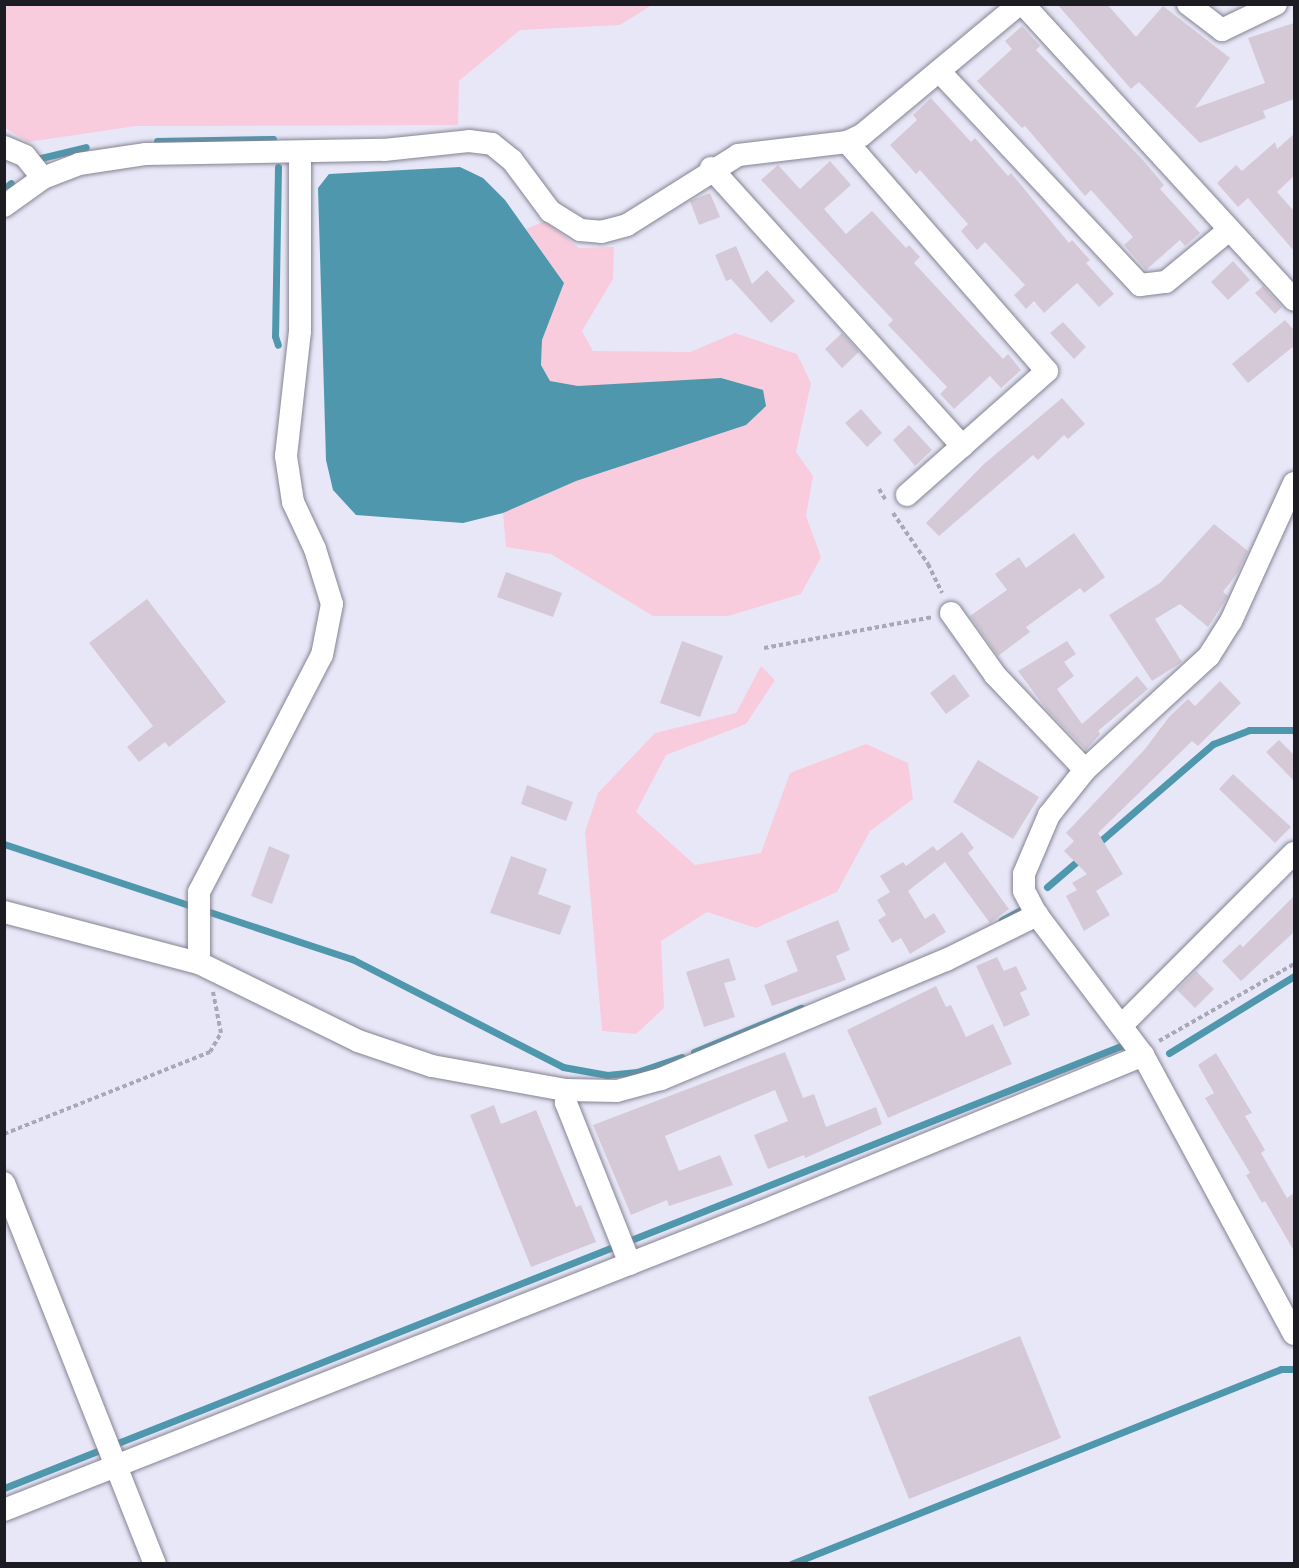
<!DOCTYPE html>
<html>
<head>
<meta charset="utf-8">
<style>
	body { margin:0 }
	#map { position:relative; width:1299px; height:1568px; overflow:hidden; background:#e8e7f8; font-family:Figtree,sans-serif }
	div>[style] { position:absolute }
	.green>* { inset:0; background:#f8ccdc }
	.water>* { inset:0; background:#4e97ad }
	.stream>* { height:7px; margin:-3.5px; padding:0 3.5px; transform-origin:3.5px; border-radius:3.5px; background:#4e97ad }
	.building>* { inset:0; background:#d5c9d7 }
	.path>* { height:4px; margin-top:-2px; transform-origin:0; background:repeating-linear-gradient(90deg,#a9a8b6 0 4.5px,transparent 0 7.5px) }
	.roads { filter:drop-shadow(0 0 2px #838392) drop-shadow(0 0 2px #838392) }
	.minor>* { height:22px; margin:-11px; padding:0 11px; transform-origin:11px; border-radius:11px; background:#fff }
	span { translate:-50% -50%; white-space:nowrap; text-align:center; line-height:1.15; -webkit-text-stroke:6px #e8e7f8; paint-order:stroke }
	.frame { position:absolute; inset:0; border:6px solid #1d1c22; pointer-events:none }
</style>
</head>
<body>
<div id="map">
	<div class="green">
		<div style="clip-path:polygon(8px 5px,8px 4px,652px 5px,620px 25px,520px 30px,459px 81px,458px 125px,136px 126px,28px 142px,5px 128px,4px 13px)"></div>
		<div style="clip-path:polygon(545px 221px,579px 248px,614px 247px,613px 279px,582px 331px,593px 351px,690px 352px,735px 333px,797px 354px,811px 383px,796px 452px,813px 476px,806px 516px,821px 557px,801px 594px,728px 616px,653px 616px,551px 554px,506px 547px,503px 513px,576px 481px,578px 386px,550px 381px,541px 365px,542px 340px,564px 283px,526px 229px)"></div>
		<div style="clip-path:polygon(761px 666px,775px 680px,746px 724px,666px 755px,636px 812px,695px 865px,761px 853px,790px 773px,866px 744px,908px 763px,913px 799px,870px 831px,837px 892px,756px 928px,707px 912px,661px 941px,664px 1008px,636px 1034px,602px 1031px,585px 832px,598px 793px,655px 733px,736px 713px)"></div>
	</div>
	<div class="water">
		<div style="clip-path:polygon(460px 167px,483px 178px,505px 200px,564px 283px,542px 340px,541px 365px,550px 381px,578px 386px,721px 378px,763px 390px,766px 406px,746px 425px,576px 481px,503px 513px,463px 523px,356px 515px,333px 490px,326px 460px,318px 188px,329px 174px)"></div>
	</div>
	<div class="stream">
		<div style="left:157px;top:141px;width:116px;rotate:-1deg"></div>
		<div style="left:41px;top:158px;width:46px;rotate:-13.7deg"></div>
		<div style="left:278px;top:167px;width:169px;rotate:91deg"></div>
		<div style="left:275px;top:336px;width:9px;rotate:72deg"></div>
		<div style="left:4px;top:189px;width:9px;rotate:-41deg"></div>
		<div style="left:4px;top:844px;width:367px;rotate:18.3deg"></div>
		<div style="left:352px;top:959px;width:237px;rotate:27.1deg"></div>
		<div style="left:563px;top:1067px;width:45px;rotate:10.3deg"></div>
		<div style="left:607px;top:1075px;width:30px;rotate:-6deg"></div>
		<div style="left:637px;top:1072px;width:47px;rotate:-18.4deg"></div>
		<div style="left:1097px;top:844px;width:153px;rotate:-40.8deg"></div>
		<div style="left:1213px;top:744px;width:39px;rotate:-21deg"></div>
		<div style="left:1249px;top:730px;width:45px"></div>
		<div style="left:1047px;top:887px;width:46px;rotate:-40.6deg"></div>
		<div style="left:1002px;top:920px;width:24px;rotate:-28deg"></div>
		<div style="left:694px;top:1052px;width:116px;rotate:-22.4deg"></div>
		<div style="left:1169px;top:1053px;width:147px;rotate:-31.6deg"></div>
		<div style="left:4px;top:1488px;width:1201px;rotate:-21.59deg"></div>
		<div style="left:791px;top:1564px;width:527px;rotate:-21.7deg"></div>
		<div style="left:1281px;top:1369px;width:13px"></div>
	</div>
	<div class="building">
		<div style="clip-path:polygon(1057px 4px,1107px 4px,1136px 37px,1163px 6px,1230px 58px,1195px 108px,1265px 83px,1248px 38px,1294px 23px,1294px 99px,1263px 111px,1266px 118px,1200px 143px,1139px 82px,1131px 89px)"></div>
		<div style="clip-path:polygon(1022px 26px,1040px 46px,1036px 50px,1142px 159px,1164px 185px,1160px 189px,1200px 233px,1185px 246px,1180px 240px,1146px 270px,1124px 245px,1133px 237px,1091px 190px,1085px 196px,1025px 126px,1022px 128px,977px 81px,1012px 49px,1005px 41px)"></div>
		<div style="clip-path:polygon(931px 98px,971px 142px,975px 138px,1008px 176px,1011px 173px,1069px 243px,1072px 240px,1090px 260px,1086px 263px,1114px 294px,1099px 307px,1077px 283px,1044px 313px,1034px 301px,1026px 309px,1014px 295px,1025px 285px,985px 242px,977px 250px,961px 231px,968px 224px,920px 170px,916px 174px,890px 145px,917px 120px,913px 115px)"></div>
		<div style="clip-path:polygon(1294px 134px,1294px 176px,1277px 192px,1294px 211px,1294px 251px,1248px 198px,1238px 207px,1217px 183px,1236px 165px,1242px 171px,1275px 142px,1277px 149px)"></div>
		<div style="clip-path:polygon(830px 161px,851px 185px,824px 209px,846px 234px,872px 211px,906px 248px,909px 245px,920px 257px,914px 263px,1003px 359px,1008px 354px,1021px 370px,1001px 388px,990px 376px,954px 409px,940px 394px,947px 387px,888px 325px,893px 320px,761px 180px,778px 165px,800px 189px)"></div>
		<div style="clip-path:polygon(710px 193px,720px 217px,699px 225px,690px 201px)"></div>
		<div style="clip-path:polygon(736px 246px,752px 284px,767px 270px,795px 301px,771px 323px,731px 279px,726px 281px,715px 255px)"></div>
		<div style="clip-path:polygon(1233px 261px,1250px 280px,1228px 300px,1211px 282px)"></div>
		<div style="clip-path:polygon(1263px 286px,1282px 307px,1275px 314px,1255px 293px)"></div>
		<div style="clip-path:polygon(1285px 320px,1294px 330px,1294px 346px,1248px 383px,1232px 364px)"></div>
		<div style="clip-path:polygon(1063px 322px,1086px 347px,1074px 359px,1050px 333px)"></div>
		<div style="clip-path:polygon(842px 333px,859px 352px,842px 368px,825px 349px)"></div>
		<div style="clip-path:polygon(1062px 398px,1085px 424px,1068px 439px,1064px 435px,1038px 460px,1033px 455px,939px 536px,926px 523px,984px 464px)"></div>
		<div style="clip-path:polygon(861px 409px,882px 433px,867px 447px,845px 423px)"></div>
		<div style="clip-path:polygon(909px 425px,932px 450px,915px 466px,893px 440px)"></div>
		<div style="clip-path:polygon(1214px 524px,1248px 551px,1238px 572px,1223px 592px,1228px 596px,1208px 627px,1180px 604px,1155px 619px,1182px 662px,1152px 681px,1109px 615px,1160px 583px)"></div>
		<div style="clip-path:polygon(1074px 533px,1105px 577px,1084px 593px,1080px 588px,1026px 627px,1030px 632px,998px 656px,970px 616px,1007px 590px,995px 574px,1019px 557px,1026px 568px)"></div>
		<div style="clip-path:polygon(506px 572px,562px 593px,553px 617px,497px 597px)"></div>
		<div style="clip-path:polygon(147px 599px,226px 702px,169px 747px,165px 742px,139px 762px,127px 747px,153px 726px,89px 643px)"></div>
		<div style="clip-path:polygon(682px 641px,723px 656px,700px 717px,660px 703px)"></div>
		<div style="clip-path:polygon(1067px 641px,1076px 654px,1064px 662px,1074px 676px,1057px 689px,1082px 724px,1137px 676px,1148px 689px,1098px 731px,1100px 734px,1086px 750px,1047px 710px,1018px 671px)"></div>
		<div style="clip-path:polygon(954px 674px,970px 696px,946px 714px,930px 693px)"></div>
		<div style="clip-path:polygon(1220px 681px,1241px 703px,1198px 746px,1192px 741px,1098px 833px,1123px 874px,1096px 891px,1110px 915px,1084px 931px,1066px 896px,1077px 890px,1072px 883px,1087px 874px,1064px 851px,1074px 841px,1066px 833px,1145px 749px,1169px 717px,1188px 699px,1195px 706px)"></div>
		<div style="clip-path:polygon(1279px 740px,1294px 755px,1294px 781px,1266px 752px)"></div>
		<div style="clip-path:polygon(978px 760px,1039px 797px,1013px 839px,953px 802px)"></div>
		<div style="clip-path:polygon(1233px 774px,1291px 827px,1275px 843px,1219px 789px)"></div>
		<div style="clip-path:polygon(527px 785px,573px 802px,566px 821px,521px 804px)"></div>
		<div style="clip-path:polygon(962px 832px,974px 848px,968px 853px,1009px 909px,990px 923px,945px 862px,908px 891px,925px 919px,934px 913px,946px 932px,910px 954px,901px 938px,892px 943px,878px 920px,886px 915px,877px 900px,890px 892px,880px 876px,903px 862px,906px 866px,933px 846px,937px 851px)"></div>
		<div style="clip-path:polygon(269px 846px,290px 855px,272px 904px,251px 896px)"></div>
		<div style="clip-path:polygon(511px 856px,547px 869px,538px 894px,571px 906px,560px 935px,490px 913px)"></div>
		<div style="clip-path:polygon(1294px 896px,1294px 932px,1241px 981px,1222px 961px,1240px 944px,1243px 947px)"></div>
		<div style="clip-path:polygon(838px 920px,850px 950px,836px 956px,846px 980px,772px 1006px,764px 985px,798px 971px,786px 941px)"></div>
		<div style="clip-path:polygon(997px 957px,1004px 971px,1016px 966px,1027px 989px,1020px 993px,1030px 1015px,1004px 1027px,976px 966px)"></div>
		<div style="clip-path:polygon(729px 958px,736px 980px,724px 983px,735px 1017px,704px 1027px,686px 972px)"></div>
		<div style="clip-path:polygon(1196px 971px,1214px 989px,1195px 1008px,1177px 990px)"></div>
		<div style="clip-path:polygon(936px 986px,946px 1007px,951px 1005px,966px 1037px,993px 1024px,1012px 1064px,888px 1118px,847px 1030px)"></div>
		<div style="clip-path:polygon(785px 1052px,803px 1098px,814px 1094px,826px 1127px,876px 1107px,882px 1124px,805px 1158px,804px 1155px,768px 1169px,754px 1135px,788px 1121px,775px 1090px,665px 1136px,679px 1171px,720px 1155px,733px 1185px,669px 1206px,667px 1200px,631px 1215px,593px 1125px)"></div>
		<div style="clip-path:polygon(1216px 1053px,1252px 1113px,1245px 1116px,1265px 1150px,1261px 1153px,1287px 1198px,1294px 1193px,1294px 1251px,1265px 1201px,1262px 1203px,1246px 1175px,1250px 1173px,1205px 1098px,1214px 1093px,1198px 1065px)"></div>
		<div style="clip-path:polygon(494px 1105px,501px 1124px,536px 1110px,576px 1207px,581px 1205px,596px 1242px,531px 1267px,470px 1115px)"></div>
		<div style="clip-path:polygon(1020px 1336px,1061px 1438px,909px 1499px,868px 1397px)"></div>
	</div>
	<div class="path">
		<div style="left:879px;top:489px;width:12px;rotate:59deg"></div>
		<div style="left:893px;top:513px;width:62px;rotate:55.5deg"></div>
		<div style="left:928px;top:564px;width:32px;rotate:64deg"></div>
		<div style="left:764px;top:648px;width:172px;rotate:-10.4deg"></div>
		<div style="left:1159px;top:1041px;width:155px;rotate:-29.7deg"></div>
		<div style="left:4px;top:1134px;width:222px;rotate:-21.7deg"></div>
		<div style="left:210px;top:1052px;width:22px;rotate:-60deg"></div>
		<div style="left:221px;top:1033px;width:42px;rotate:-101deg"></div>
	</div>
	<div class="roads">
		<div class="minor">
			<div style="left:1023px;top:4px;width:401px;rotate:47.5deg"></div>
			<div style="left:1188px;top:4px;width:43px;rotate:37.4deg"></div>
			<div style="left:1222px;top:30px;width:60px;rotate:-25.7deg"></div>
			<div style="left:939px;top:71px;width:294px;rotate:46.8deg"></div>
			<div style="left:1140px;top:285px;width:26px;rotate:-7deg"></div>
			<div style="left:1166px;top:282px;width:82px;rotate:-39.5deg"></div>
			<div style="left:847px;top:142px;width:304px;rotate:48.9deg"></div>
			<div style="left:1047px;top:371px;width:187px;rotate:138.5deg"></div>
			<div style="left:4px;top:147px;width:23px;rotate:23deg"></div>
			<div style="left:25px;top:156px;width:28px;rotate:51deg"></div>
			<div style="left:711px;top:168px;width:375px;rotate:47.9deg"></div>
			<div style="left:4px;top:206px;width:48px;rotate:-35.7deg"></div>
			<div style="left:43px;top:178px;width:39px;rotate:-21deg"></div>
			<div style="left:79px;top:164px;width:68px;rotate:-8.5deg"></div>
			<div style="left:146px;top:154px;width:238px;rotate:-1deg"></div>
			<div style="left:384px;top:150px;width:85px;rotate:-6deg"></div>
			<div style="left:469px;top:141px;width:23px;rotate:7deg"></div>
			<div style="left:492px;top:144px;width:26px;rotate:39deg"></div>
			<div style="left:512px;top:160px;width:64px;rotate:53.3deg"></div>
			<div style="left:550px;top:211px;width:36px;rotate:32deg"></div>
			<div style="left:580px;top:230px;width:21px;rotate:5deg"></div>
			<div style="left:601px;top:232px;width:27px;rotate:-15deg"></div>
			<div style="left:627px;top:225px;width:131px;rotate:-32.2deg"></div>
			<div style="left:738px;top:155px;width:110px;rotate:-6.8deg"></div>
			<div style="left:847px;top:142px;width:17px;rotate:-25deg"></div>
			<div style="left:862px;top:135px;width:204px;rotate:-39.8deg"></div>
			<div style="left:1294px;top:483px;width:152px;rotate:114.5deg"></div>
			<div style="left:1231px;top:621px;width:41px;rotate:122.2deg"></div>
			<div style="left:1209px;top:656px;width:168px;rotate:137.4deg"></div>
			<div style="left:1085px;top:770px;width:58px;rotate:128.7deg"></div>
			<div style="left:1049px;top:815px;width:64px;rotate:113deg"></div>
			<div style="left:1024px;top:874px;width:17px;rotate:90deg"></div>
			<div style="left:1024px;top:891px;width:27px;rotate:62deg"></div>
			<div style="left:1037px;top:915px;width:176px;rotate:52.9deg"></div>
			<div style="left:1143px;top:1055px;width:317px;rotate:61.6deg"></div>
			<div style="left:951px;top:613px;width:76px;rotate:54.6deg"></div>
			<div style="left:995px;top:675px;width:131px;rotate:46.5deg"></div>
			<div style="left:4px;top:912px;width:202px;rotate:14.7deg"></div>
			<div style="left:199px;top:963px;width:177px;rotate:26.1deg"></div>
			<div style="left:358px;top:1041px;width:78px;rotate:18.7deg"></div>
			<div style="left:432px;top:1066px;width:136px;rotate:10.2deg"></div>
			<div style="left:566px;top:1090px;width:51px;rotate:1.1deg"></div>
			<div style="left:617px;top:1091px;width:46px;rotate:-15.3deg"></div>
			<div style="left:661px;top:1079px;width:309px;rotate:-22.7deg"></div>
			<div style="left:946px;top:960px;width:102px;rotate:-26.3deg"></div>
			<div style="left:199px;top:963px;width:71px;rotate:-90deg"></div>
			<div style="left:199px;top:892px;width:267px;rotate:-62.6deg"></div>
			<div style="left:322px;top:655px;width:52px;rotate:-78.9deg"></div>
			<div style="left:332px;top:604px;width:58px;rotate:-107.2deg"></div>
			<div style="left:315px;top:549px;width:52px;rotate:-115.1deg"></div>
			<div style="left:293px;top:502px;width:47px;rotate:-98.7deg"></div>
			<div style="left:286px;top:456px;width:126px;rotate:-83.6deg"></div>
			<div style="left:300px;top:331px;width:178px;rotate:-90deg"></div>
			<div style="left:1123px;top:1024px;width:242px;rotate:-45deg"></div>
			<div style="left:566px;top:1090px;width:13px;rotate:90deg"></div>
			<div style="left:566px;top:1103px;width:173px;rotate:68.3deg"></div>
			<div style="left:4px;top:1183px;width:410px;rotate:68.4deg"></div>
			<div style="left:4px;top:1510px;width:814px;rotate:-21.49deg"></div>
			<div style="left:761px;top:1212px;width:413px;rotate:-22.3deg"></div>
		</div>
	</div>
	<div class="frame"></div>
</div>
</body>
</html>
